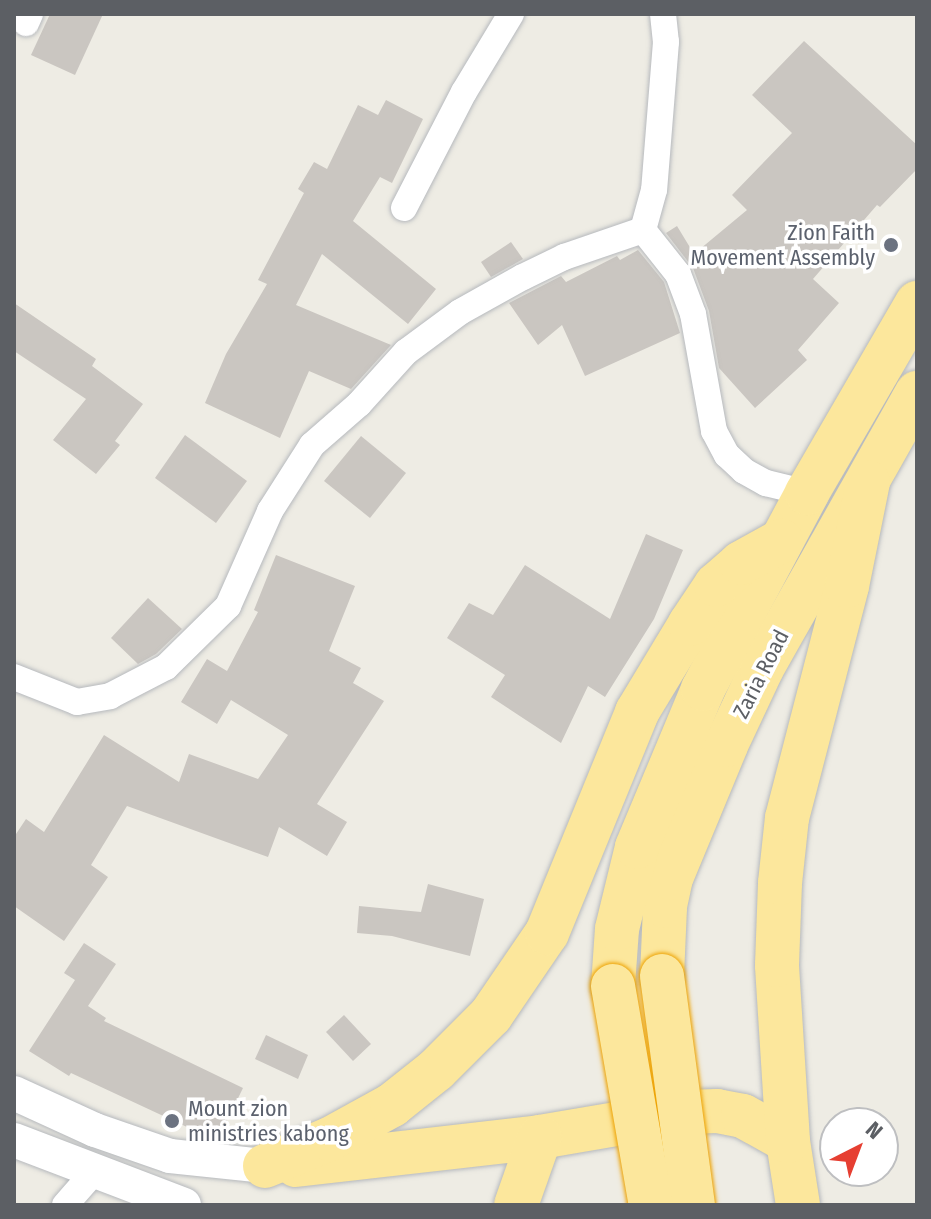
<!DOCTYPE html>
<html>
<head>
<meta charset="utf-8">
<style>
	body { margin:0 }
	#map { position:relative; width:931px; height:1219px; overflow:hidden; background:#eeece4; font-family:"Fira Sans Condensed",sans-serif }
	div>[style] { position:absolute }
	.building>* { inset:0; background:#cac6c1 }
	.roads { filter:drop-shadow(0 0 2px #b6b9bd) drop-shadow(0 0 2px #b6b9bd) }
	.minor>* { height:26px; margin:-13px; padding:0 13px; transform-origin:13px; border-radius:13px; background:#fff }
	.tertiary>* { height:34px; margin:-17px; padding:0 17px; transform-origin:17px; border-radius:17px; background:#fff }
	.trunk>* { height:44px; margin:-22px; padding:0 22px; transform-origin:22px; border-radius:22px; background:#fce79c }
	.bridges { filter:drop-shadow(0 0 2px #eda304) drop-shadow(0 0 2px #eda304) }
	.trunk-bridge>* { height:44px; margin:-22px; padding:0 22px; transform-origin:22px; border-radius:22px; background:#fce79c }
	.dots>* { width:22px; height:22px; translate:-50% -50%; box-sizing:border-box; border:4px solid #fff; border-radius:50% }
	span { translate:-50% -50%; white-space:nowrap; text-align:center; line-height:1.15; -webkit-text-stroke:7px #fff; paint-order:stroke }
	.worship-label { font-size:22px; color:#5b616d }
	.right { translate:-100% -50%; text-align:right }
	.left { translate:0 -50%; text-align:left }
	.street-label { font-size:22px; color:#5c5f64 }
	.frame { position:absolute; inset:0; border:16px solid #5c5f64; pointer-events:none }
	.north { position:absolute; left:819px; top:1107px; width:80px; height:80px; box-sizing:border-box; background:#fff; border:2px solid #bebfc1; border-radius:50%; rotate:42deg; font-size:22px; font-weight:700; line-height:32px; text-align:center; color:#5c5f64 }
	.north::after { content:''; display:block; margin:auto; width:28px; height:36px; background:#e63f32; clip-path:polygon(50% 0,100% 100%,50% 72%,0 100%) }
</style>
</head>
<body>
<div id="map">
	<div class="building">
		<div style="clip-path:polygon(50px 14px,103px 14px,75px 75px,31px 55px)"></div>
		<div style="clip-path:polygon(804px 41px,917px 145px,917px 169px,880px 207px,877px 205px,813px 279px,839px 303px,798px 350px,807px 360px,755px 408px,719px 368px,709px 311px,693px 268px,666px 233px,677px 226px,694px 254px,747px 210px,732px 195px,792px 133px,752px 95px)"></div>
		<div style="clip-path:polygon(386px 100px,423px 119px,392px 183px,380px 177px,353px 221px,436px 289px,408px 324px,322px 254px,296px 305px,391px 345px,351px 389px,309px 371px,280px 438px,205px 403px,226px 354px,267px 284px,258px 280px,304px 193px,298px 189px,314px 162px,327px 169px,358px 105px,378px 115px)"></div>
		<div style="clip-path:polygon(511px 242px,523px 259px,491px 277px,481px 262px)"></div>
		<div style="clip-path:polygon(638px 250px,664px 282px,680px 333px,585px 376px,562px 325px,538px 345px,509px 303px,561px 276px,566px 282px,617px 256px,620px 260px)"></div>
		<div style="clip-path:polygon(14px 303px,96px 359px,92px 366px,143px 404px,115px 441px,120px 445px,96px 474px,53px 440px,86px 399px,14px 351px)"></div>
		<div style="clip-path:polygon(185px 435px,247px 481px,216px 523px,155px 478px)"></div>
		<div style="clip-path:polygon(361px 436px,406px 473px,370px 518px,324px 481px)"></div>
		<div style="clip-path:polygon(646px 534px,683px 550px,654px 619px,605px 697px,588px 686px,561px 743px,491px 697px,505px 675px,447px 638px,469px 603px,493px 615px,525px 565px,610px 619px)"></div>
		<div style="clip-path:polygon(276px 555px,355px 586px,329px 651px,361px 668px,353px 683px,384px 701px,317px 804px,347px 822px,327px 856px,279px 827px,268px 857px,127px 806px,91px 865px,108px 877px,64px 941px,14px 906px,14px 837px,26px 819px,44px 832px,104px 735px,179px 782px,189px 754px,258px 779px,288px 735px,231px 700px,217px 724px,181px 702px,207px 659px,227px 671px,258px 612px,254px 610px)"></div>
		<div style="clip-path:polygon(148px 598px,182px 629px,156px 654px,138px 664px,111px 638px)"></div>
		<div style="clip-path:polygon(428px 884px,484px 899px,470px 956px,392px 936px,357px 933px,359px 906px,421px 912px)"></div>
		<div style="clip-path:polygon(84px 943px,116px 964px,88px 1006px,106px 1018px,104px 1021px,243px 1088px,217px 1141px,71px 1073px,69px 1076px,29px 1051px,75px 980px,64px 973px)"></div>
		<div style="clip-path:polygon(344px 1015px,371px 1044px,353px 1061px,326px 1032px)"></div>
		<div style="clip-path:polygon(266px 1035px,308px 1055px,298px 1079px,255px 1059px)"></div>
	</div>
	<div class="roads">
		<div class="minor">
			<div style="left:663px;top:14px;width:28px;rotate:84deg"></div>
			<div style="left:666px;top:42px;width:148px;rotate:94.6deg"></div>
			<div style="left:654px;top:190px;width:41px;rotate:105.4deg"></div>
			<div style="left:643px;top:230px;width:56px;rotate:51.5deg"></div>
			<div style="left:678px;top:274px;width:43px;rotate:69.4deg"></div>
			<div style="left:693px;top:314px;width:119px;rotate:79.8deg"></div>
			<div style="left:714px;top:431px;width:27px;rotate:62deg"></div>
			<div style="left:727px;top:455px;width:23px;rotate:43deg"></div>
			<div style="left:744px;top:471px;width:25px;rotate:29deg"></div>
			<div style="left:766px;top:483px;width:42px;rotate:13.7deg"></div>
			<div style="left:26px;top:23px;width:10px;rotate:-66deg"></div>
			<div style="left:404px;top:208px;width:131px;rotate:-62.7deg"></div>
			<div style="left:464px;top:92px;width:91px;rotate:-58.9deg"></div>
			<div style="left:14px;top:677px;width:68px;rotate:21.6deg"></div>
			<div style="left:77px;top:702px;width:34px;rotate:-10deg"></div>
			<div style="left:110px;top:696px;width:63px;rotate:-27.4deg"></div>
			<div style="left:166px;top:667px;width:87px;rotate:-44.5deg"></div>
			<div style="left:228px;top:606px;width:104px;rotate:-66.1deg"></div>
			<div style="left:270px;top:511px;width:78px;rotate:-57.5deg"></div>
			<div style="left:312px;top:445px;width:62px;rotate:-41.1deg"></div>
			<div style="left:359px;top:404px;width:70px;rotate:-47.9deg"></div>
			<div style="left:406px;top:352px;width:67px;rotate:-36.5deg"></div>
			<div style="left:460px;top:312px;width:72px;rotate:-29.1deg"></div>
			<div style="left:523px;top:277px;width:46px;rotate:-26deg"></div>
			<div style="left:564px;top:257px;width:83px;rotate:-18.9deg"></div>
			<div style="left:65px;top:1205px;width:44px;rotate:-48.7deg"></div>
		</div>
		<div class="tertiary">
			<div style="left:14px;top:1093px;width:89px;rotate:24.6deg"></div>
			<div style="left:95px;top:1130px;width:79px;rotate:19.1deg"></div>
			<div style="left:170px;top:1156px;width:96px;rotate:6deg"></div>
			<div style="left:14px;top:1140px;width:182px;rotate:20.9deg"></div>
		</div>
		<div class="trunk">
			<div style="left:662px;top:976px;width:70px;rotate:-87.5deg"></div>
			<div style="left:665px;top:906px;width:29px;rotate:-78deg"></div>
			<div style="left:671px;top:878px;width:144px;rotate:-67.5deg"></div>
			<div style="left:726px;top:745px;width:85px;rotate:-64.9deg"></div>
			<div style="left:762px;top:668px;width:316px;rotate:-60.6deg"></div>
			<div style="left:613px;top:986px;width:57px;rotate:-86deg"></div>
			<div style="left:617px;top:929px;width:84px;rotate:-76.3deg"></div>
			<div style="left:637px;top:847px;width:171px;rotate:-67.3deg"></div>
			<div style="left:703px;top:689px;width:222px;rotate:-62deg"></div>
			<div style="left:807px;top:493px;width:220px;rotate:-59.9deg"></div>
			<div style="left:296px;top:1165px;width:246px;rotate:-6.5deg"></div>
			<div style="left:540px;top:1137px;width:148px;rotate:-9.7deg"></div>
			<div style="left:686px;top:1112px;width:31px;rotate:-2deg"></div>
			<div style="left:717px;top:1111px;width:26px;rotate:11deg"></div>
			<div style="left:743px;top:1116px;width:51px;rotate:29.1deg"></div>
			<div style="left:265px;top:1166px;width:70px;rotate:-22.6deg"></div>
			<div style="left:330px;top:1139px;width:71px;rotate:-28.7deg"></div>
			<div style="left:392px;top:1105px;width:56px;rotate:-38.5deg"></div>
			<div style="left:436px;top:1070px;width:78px;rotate:-45deg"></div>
			<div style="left:491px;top:1015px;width:99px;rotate:-55.7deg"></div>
			<div style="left:547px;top:933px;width:239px;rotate:-67.8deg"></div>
			<div style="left:637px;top:712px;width:103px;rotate:-58.9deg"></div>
			<div style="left:690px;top:624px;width:47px;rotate:-56.3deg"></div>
			<div style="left:716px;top:585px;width:33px;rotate:-41deg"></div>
			<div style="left:741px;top:563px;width:46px;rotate:-28.8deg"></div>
			<div style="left:516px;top:1205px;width:72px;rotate:-70.6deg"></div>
			<div style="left:798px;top:1205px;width:65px;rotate:-98.9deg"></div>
			<div style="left:788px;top:1141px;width:176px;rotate:-93.6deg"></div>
			<div style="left:777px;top:965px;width:82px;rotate:-87.9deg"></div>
			<div style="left:780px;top:883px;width:65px;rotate:-83.9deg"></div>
			<div style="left:787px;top:818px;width:240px;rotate:-75.5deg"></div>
			<div style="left:847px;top:586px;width:106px;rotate:-78.6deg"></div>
		</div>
	</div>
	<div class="bridges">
		<div class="trunk-bridge">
			<div style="left:662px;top:976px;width:231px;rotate:82.3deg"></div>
			<div style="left:613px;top:986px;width:222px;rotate:80.2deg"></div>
		</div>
	</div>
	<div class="dots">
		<div style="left:891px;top:245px;background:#6b7280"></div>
		<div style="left:172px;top:1121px;background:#6b7280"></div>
	</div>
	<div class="worship-label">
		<span class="right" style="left:875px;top:245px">Zion Faith<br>Movement Assembly</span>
		<span class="left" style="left:188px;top:1121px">Mount zion<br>ministries kabong</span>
	</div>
	<div class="street-label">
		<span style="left:761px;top:674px;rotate:-63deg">Zaria Road</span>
	</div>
	<div class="frame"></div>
	<div class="north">N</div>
</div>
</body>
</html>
